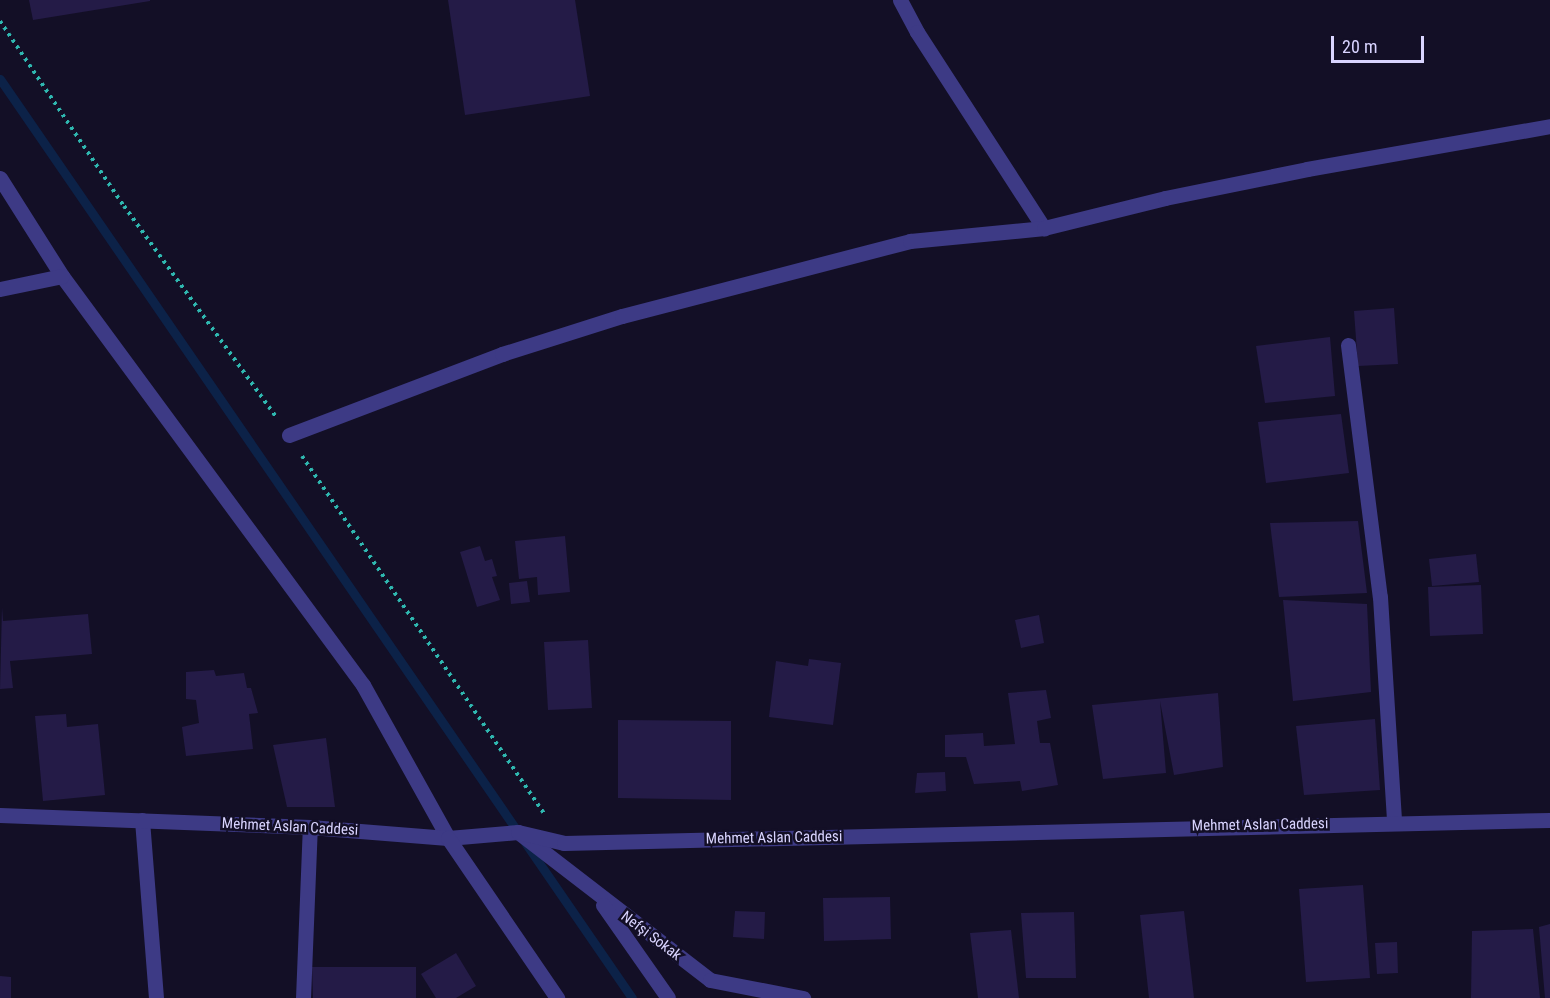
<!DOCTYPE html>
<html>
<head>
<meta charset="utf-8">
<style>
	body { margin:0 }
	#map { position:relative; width:1550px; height:998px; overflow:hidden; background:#130f26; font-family:"Roboto Condensed",sans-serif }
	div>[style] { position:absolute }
	.stream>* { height:9px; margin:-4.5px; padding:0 4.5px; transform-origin:4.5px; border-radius:4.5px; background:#0c2248 }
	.building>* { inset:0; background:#241b47 }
	.path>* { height:4px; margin-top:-2px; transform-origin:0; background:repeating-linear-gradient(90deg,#2fb8b0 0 3px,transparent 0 7.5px) }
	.minor>* { height:15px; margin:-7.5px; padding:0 7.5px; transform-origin:7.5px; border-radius:7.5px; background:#3d3a85 }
	.tertiary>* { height:15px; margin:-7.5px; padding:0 7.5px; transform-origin:7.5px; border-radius:7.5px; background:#3d3a85 }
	span { translate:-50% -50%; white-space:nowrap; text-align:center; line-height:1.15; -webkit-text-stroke:5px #130f26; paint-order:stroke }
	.street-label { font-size:15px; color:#d9d4ff }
	.scale { position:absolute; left:1331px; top:36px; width:93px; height:27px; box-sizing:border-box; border:3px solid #d9d4ff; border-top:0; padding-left:8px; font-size:18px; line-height:21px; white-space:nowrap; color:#d9d4ff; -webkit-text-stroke:4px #130f26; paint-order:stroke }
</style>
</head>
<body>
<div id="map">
	<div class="stream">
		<div style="left:0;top:79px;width:1115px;rotate:55.48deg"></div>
	</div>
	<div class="building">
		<div style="clip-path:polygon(29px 0,150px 0,150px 1px,33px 20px)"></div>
		<div style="clip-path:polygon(448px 0,575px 0,590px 96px,465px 115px)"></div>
		<div style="clip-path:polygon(1394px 308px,1398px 364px,1358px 366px,1354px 311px)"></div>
		<div style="clip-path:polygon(1330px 337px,1335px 396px,1265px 403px,1256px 346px)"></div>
		<div style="clip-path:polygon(1341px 414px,1349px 473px,1266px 483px,1258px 422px)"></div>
		<div style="clip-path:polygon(1358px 521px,1367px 593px,1279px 597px,1270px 523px)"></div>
		<div style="clip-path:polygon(565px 536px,570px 592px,538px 595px,537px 577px,519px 579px,515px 541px)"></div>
		<div style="clip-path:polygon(480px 546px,485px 561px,492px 559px,497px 576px,492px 577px,500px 600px,477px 607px,460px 552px)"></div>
		<div style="clip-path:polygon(1476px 554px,1479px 582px,1432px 586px,1429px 559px)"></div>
		<div style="clip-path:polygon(527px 581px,530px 602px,511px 604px,509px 583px)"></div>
		<div style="clip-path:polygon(1481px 585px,1483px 634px,1430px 636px,1428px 587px)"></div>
		<div style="clip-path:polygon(1283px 600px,1367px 604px,1371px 692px,1293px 701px)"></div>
		<div style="clip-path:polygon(2px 607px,3px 621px,88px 614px,92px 654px,10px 661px,13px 688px,0 689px)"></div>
		<div style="clip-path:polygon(1039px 615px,1044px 643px,1021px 648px,1015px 620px)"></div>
		<div style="clip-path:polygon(588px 640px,592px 708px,548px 710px,544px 642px)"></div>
		<div style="clip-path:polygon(809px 659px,841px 663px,833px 725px,769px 717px,776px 661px,808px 666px)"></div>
		<div style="clip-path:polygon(214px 670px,216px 676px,244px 673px,247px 688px,251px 688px,258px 713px,249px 714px,253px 749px,186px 756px,182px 727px,199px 723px,196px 700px,186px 699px,186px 672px)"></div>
		<div style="clip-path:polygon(1046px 690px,1051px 718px,1037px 721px,1040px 743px,1050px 743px,1058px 785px,1022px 791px,1020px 781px,974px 784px,966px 757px,945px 757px,945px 735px,983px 733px,984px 746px,1015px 744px,1008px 693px)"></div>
		<div style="clip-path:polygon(1218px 693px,1223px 767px,1174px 775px,1160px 701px,1166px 773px,1103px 779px,1092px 705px)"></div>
		<div style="clip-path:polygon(66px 714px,67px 727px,98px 724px,105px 795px,43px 801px,35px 716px)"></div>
		<div style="clip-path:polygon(1375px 719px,1380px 790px,1304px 795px,1296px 726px)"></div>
		<div style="clip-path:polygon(618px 720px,731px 721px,731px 800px,618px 798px)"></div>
		<div style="clip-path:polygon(326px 738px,335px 807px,287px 807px,273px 745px)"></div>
		<div style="clip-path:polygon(945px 772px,946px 791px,915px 793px,917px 773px)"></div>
		<div style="clip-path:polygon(1363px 885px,1370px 978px,1306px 982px,1299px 889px)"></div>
		<div style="clip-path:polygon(890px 897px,891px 939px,824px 941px,823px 898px)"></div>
		<div style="clip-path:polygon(735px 911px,765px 912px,764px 939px,733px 937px)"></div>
		<div style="clip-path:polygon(1184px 911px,1194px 998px,1149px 998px,1140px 915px)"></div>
		<div style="clip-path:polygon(1074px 912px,1076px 978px,1026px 978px,1021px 913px)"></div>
		<div style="clip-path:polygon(1550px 924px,1550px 998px,1545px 998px,1539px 927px)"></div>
		<div style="clip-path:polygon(1533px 929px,1540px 998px,1471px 998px,1472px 931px)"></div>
		<div style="clip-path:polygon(1011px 930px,1019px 998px,978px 998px,970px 933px)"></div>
		<div style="clip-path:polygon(1397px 942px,1398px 973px,1377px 974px,1375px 943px)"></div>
		<div style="clip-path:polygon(456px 953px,476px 986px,456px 998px,436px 998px,421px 974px)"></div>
		<div style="clip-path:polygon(312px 967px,416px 967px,416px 998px,313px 998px)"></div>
		<div style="clip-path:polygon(0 976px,11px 977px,11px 998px,0 998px)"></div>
	</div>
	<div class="path">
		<div style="left:0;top:21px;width:223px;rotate:56.2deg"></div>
		<div style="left:124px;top:206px;width:260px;rotate:54.2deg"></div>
		<div style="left:302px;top:456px;width:434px;rotate:55.9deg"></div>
	</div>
	<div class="minor">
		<div style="left:900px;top:0;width:36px;rotate:62deg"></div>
		<div style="left:917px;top:32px;width:234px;rotate:57.1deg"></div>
		<div style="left:0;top:178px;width:116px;rotate:57.7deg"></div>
		<div style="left:62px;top:276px;width:508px;rotate:53.65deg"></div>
		<div style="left:363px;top:685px;width:175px;rotate:60.9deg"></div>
		<div style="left:0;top:289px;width:63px;rotate:-11.8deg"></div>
		<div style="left:1348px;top:345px;width:254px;rotate:82.8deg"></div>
		<div style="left:1380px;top:597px;width:225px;rotate:86.4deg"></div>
		<div style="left:142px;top:820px;width:179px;rotate:85.5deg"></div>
		<div style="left:518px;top:832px;width:242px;rotate:37.6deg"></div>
		<div style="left:710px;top:980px;width:95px;rotate:11deg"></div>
		<div style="left:603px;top:905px;width:113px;rotate:55deg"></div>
		<div style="left:303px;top:998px;width:171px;rotate:-87.7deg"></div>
	</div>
	<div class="tertiary">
		<div style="left:289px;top:435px;width:228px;rotate:-20.8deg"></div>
		<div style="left:502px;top:354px;width:126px;rotate:-17.6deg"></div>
		<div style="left:622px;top:316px;width:298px;rotate:-14.6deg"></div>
		<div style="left:910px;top:241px;width:135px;rotate:-5.5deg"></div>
		<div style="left:1044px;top:228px;width:125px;rotate:-13.9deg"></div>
		<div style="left:1165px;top:198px;width:145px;rotate:-11.5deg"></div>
		<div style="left:1307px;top:169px;width:247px;rotate:-10deg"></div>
		<div style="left:0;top:815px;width:310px;rotate:2.2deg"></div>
		<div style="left:310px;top:827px;width:138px;rotate:4.6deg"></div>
		<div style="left:448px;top:838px;width:70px;rotate:-4.9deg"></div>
		<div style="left:518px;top:832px;width:47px;rotate:13.4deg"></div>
		<div style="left:564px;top:843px;width:986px;rotate:-1.34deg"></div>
		<div style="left:448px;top:838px;width:194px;rotate:55.7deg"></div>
	</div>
	<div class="street-label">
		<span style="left:1260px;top:825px;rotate:-1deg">Mehmet Aslan Caddesi</span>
		<span style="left:290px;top:827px;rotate:3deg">Mehmet Aslan Caddesi</span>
		<span style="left:774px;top:838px;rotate:-1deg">Mehmet Aslan Caddesi</span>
		<span style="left:651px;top:936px;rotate:37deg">Nefşi Sokak</span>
	</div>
	<div class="scale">20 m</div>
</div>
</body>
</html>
